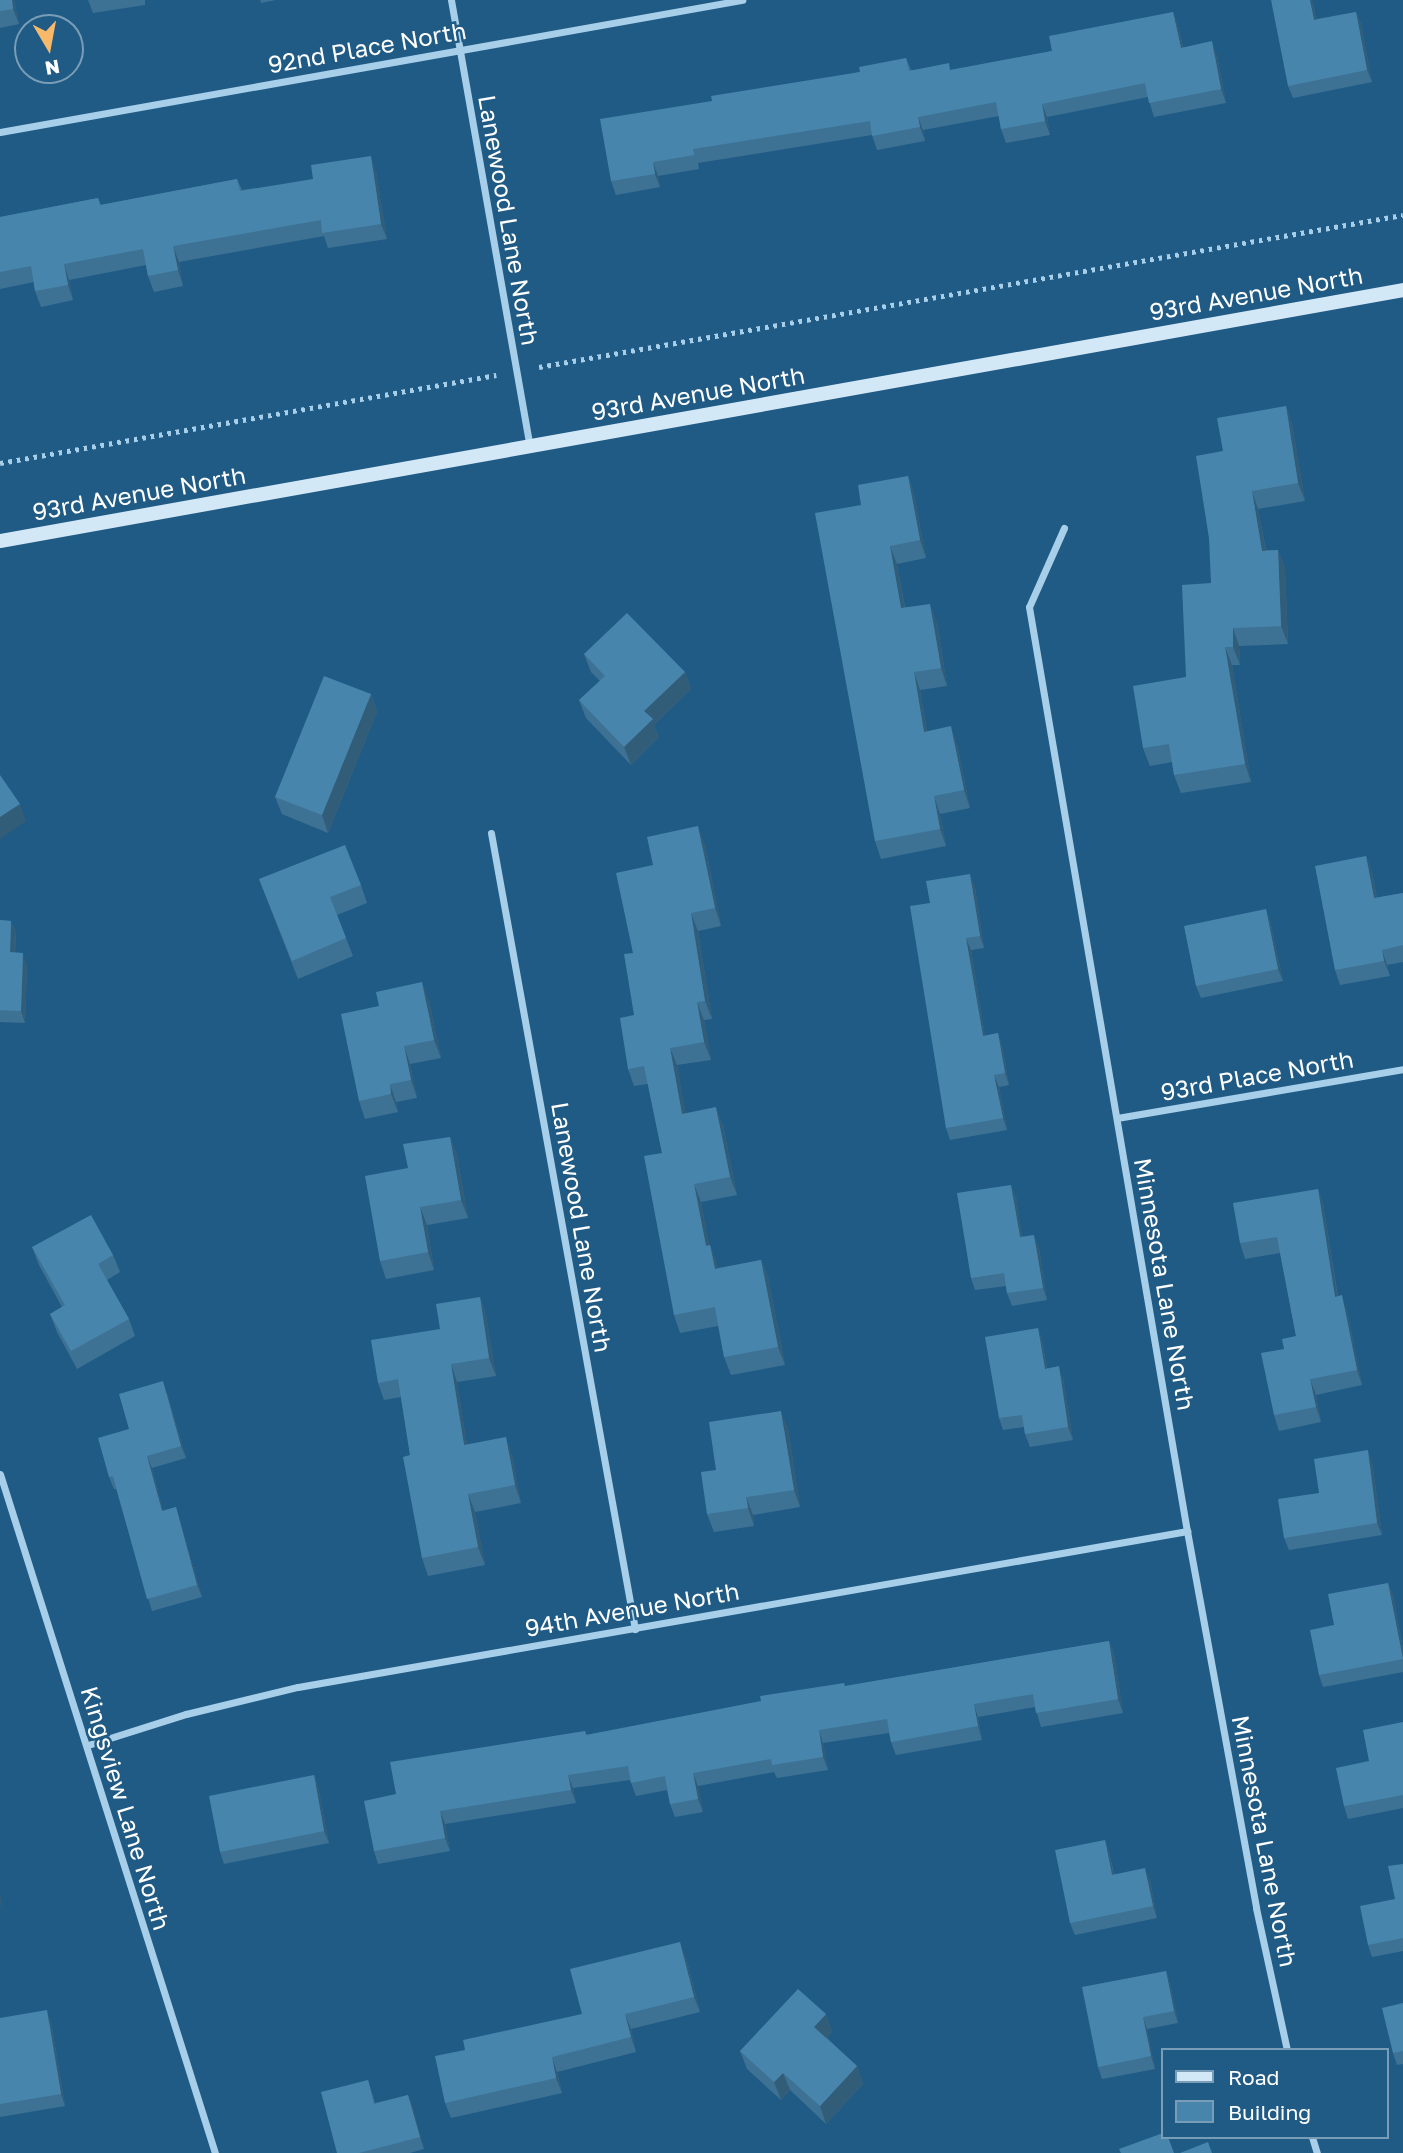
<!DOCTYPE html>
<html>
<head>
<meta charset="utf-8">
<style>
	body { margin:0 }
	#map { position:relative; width:1403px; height:2153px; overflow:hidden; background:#205b85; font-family:"Golos Text",sans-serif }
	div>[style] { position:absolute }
	.path>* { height:4.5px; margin-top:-2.25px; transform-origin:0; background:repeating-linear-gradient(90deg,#a8cfe9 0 3.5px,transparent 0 8.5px) }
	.minor>* { height:7px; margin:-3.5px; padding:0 3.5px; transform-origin:3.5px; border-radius:3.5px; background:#a8cfe9 }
	.secondary>* { height:14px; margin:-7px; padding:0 7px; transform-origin:7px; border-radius:7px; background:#d3e8f7 }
	.wall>* { inset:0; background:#3e7295 }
	.shaded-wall>* { inset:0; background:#325d79 }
	.building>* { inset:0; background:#4885ad }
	span { translate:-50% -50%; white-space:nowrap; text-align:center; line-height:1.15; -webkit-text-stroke:5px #205b85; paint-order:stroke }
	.street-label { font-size:24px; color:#fff }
	.legend { position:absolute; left:1161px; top:2048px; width:228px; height:91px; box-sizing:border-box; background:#205b85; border:2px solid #799db6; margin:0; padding:9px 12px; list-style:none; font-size:21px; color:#fff }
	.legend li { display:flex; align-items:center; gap:14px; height:35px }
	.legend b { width:35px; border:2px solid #799db6 }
	.north { position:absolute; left:14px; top:14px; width:70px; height:70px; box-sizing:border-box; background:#205b85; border:2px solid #799db6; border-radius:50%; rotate:170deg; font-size:19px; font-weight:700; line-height:28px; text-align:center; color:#fff }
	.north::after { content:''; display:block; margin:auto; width:24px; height:32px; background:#f7b969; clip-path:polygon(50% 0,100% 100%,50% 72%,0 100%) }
</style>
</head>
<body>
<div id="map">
	<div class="path">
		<div style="left:539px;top:367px;width:877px;rotate:-9.98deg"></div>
		<div style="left:0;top:463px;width:504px;rotate:-10.06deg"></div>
	</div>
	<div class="minor">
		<div style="left:451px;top:0;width:453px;rotate:80deg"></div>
		<div style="left:0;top:132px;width:754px;rotate:-10.09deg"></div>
		<div style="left:1064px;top:528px;width:86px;rotate:113.9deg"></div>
		<div style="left:1029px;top:607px;width:937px;rotate:80.3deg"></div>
		<div style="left:1187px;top:1531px;width:383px;rotate:79.6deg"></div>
		<div style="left:1256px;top:1908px;width:145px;rotate:77.7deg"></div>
		<div style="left:491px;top:833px;width:809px;rotate:79.75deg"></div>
		<div style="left:1117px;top:1118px;width:290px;rotate:-9.7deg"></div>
		<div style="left:0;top:1474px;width:712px;rotate:72.43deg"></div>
		<div style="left:88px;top:1745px;width:103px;rotate:-17.6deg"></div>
		<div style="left:186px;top:1714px;width:115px;rotate:-13.6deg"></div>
		<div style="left:298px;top:1687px;width:903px;rotate:-9.95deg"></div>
		<div style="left:1312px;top:2137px;width:17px;rotate:73deg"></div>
	</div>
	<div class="secondary">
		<div style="left:0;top:541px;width:1425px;rotate:-10.14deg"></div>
	</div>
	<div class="wall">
		<div style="clip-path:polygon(0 0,14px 0,19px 24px,0 28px)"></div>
		<div style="clip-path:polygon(88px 0,145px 0,145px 5px,93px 13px)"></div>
		<div style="clip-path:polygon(260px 0,276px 0,261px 3px)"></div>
		<div style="clip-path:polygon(1313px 2px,1316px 19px,1356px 12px,1361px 24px,1372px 82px,1293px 98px,1288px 86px)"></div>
		<div style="clip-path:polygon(1173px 12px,1178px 26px,1183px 47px,1217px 55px,1226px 103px,1154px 117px,1148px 97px,1047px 117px,1050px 135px,1006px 143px,1001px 129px,999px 116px,923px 130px,925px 141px,877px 150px,872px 135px,698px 163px,699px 169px,658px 176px,660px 187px,616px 195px,611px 181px,712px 101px,860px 72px,906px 58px,911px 70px,952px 70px,1052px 51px)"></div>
		<div style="clip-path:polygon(376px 172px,387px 239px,328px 248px,324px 236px,179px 262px,183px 286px,154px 292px,148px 276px,146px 265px,69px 280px,73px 300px,41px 307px,35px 291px,34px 282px,0 289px,0 217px,98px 198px,101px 205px,237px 179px,242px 190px)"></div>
		<div style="clip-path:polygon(1286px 406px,1292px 424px,1305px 501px,1258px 509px,1266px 550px,1278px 550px,1285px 568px,1288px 644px,1239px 646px,1240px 665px,1232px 665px,1251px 782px,1181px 793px,1174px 775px,1172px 762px,1150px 766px,1143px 748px,1186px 677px,1211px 583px,1223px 451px)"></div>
		<div style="clip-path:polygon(908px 476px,914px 494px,926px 558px,897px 564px,905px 607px,937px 621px,947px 686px,920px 690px,927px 731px,957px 744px,970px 808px,940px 814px,946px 846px,881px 859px,875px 841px,861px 505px)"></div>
		<div style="clip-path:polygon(584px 654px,685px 672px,691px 689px,654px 725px,659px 737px,631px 765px,586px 718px,579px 700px,600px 681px,591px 672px)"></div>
		<div style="clip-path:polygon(371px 694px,377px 712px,328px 833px,282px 814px,275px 797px)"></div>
		<div style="clip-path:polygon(705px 844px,721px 926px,698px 931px,712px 1019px,704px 1020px,711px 1060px,677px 1065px,685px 1113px,723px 1125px,737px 1195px,701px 1202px,709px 1245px,710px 1245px,718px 1268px,761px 1260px,768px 1277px,785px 1365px,731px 1375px,724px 1357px,718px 1326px,680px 1333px,674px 1315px,662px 1153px,648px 1084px,634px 1086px,628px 1069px,634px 1015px,633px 953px,653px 865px)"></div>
		<div style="clip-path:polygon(1366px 856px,1372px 872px,1377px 898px,1403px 893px,1403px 962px,1387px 965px,1390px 976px,1340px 985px,1335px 970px)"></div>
		<div style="clip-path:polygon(259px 879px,361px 885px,367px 903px,337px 915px,353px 956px,298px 979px)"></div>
		<div style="clip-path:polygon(975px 887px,984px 948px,971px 950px,985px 1036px,998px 1033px,1002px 1046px,1009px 1085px,999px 1087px,1007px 1130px,950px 1140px,946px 1128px,930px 903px)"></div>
		<div style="clip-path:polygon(1266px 909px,1270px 921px,1283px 981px,1201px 998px,1196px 986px)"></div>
		<div style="clip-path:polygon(0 920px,11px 921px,16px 933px,15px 953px,27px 965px,25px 1023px,0 1022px)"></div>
		<div style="clip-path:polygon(429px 1000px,441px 1058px,410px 1064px,417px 1098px,396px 1102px,398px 1112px,365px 1119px,359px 1101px)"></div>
		<div style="clip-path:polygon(450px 1137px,457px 1155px,468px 1218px,427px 1225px,434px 1270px,386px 1279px,380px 1261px,408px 1168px)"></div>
		<div style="clip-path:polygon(1318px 1189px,1323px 1204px,1338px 1296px,1347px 1311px,1362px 1385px,1316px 1395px,1321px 1422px,1279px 1431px,1274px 1415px,1284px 1349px,1296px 1336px,1280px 1253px,1245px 1259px,1240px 1243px)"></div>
		<div style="clip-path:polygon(1016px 1197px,1022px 1237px,1039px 1248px,1047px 1300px,1012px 1306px,1007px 1293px,1006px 1286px,975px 1290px,971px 1278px)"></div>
		<div style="clip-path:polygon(32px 1247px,113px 1255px,120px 1272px,107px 1280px,129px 1319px,135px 1336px,77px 1369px,57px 1332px,50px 1314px,62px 1307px,39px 1265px)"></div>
		<div style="clip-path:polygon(480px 1297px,486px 1315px,496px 1376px,457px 1382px,467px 1445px,512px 1455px,521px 1503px,475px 1512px,485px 1565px,428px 1576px,422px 1558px,410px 1455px,401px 1397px,384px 1400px,378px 1383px,440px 1329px)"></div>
		<div style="clip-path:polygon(1038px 1328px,1042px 1340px,1047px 1368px,1063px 1378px,1073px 1440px,1030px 1447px,1025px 1434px,1024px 1427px,1003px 1430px,999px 1418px)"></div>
		<div style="clip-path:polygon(167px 1393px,186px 1458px,152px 1468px,163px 1511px,176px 1507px,202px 1597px,152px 1611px,116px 1489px,114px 1489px,109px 1477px)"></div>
		<div style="clip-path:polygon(788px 1428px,800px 1507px,753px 1515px,754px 1526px,714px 1532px,707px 1514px,716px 1470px)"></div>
		<div style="clip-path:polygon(1372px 1462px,1382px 1535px,1289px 1550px,1284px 1538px)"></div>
		<div style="clip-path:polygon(1388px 1583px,1393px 1595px,1403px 1649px,1403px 1672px,1323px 1687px,1319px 1675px,1334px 1625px)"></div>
		<div style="clip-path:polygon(1109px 1641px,1114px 1654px,1123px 1713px,1041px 1727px,1035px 1707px,978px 1717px,982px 1740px,896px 1755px,891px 1742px,889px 1733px,823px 1743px,828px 1770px,777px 1778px,774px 1772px,698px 1786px,703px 1812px,675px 1817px,670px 1804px,667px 1790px,636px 1796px,630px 1780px,573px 1788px,576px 1803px,445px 1824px,450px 1851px,378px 1864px,374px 1851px,396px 1794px,585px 1731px,587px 1735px,846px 1686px)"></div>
		<div style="clip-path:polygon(1403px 1722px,1403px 1808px,1348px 1819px,1344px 1806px,1369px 1761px)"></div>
		<div style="clip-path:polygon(314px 1775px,318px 1787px,329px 1843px,224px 1864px,220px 1852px)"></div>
		<div style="clip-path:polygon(1105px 1840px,1109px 1852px,1114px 1874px,1150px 1880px,1157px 1918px,1075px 1935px,1070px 1923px)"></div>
		<div style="clip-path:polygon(1403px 1864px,1403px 1951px,1372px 1957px,1368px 1945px,1395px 1899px)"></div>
		<div style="clip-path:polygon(686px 1957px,700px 2012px,631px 2029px,636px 2052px,557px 2072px,562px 2093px,451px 2118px,445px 2103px,465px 2050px,582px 2014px)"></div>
		<div style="clip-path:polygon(1166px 1971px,1170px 1983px,1178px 2023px,1147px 2029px,1155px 2069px,1102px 2079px,1098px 2067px)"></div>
		<div style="clip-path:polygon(1403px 2003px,1403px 2064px,1397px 2065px,1393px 2053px)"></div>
		<div style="clip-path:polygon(826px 2014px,832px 2032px,827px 2038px,857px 2066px,863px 2084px,826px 2124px,790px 2090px,781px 2100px,747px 2069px,740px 2051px)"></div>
		<div style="clip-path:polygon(0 2018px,51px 2022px,65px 2106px,0 2117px)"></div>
		<div style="clip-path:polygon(368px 2080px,375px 2103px,408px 2095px,424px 2149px,410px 2153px,337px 2153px)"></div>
	</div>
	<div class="shaded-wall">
		<div style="clip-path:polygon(12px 0,14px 0,19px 24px,13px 9px)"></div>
		<div style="clip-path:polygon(1310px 0,1312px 0,1313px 2px,1318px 32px,1314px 20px)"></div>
		<div style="clip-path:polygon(1173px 12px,1178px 26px,1186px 61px,1181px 48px)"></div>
		<div style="clip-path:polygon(1356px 12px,1361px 24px,1372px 82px,1367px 70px)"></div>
		<div style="clip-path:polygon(1212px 41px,1217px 55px,1226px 103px,1221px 89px)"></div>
		<div style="clip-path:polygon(1042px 104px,1047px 117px,1050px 135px,1045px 121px)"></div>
		<div style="clip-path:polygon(918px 117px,923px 130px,925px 141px,920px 127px)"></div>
		<div style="clip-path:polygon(371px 156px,376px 172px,387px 239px,381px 224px)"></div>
		<div style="clip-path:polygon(653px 162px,658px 176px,660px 187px,655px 174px)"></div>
		<div style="clip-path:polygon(173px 246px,179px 262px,183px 286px,178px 270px)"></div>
		<div style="clip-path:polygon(64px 264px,69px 280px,73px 300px,68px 285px)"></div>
		<div style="clip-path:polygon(1286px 406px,1292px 424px,1305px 501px,1298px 483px)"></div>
		<div style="clip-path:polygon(908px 476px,914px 494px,926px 558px,920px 540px)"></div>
		<div style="clip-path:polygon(1252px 491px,1258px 509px,1269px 568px,1262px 551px)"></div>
		<div style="clip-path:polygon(890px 546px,897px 564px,908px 626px,901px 608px)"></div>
		<div style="clip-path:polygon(1278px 550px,1285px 568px,1288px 644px,1281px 626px)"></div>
		<div style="clip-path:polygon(930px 604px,937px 621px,947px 686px,941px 668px)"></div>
		<div style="clip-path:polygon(1233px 628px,1239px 646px,1240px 665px,1233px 647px)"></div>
		<div style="clip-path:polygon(1225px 647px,1232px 665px,1251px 782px,1245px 764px)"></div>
		<div style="clip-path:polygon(685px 672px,691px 689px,654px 725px,659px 737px,631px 765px,624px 747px,644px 711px)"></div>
		<div style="clip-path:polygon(914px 672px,920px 690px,930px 749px,924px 732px)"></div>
		<div style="clip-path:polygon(371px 694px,377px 712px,328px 833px,322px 815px)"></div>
		<div style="clip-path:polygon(951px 726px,957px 744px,970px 808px,964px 790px)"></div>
		<div style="clip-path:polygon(934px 796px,940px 814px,946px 846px,940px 829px)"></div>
		<div style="clip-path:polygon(20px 804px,26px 821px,0 839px,0 817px)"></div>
		<div style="clip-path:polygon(698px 826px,705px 844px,721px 926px,715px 908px)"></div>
		<div style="clip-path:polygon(1366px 856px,1372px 872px,1380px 914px,1374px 898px)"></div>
		<div style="clip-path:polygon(970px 874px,975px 887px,984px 948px,980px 936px)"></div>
		<div style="clip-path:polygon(1266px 909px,1270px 921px,1283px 981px,1278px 969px)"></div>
		<div style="clip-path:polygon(691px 913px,698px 931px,712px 1019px,705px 1001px)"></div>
		<div style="clip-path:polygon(11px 921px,16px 933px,14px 964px,10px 952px)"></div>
		<div style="clip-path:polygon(966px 938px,971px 950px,987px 1048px,983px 1036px)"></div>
		<div style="clip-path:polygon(1382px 950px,1387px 965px,1390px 976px,1384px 961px)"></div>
		<div style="clip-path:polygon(23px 953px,27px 965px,25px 1023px,21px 1011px)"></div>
		<div style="clip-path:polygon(422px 982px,429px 1000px,441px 1058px,434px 1040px)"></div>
		<div style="clip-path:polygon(697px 1002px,704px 1020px,711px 1060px,704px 1042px)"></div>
		<div style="clip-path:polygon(998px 1033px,1002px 1046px,1009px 1085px,1005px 1073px)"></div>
		<div style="clip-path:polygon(404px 1046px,410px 1064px,417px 1098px,411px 1080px)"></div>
		<div style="clip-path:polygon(670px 1048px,677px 1065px,689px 1131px,682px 1114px)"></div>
		<div style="clip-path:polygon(994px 1075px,999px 1087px,1007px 1130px,1003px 1118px)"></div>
		<div style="clip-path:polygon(390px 1084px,396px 1102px,398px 1112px,391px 1094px)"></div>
		<div style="clip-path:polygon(716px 1107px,723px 1125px,737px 1195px,730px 1177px)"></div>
		<div style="clip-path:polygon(450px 1137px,457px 1155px,468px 1218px,461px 1200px)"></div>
		<div style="clip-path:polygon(694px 1184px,701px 1202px,713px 1264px,706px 1246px)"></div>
		<div style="clip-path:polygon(1011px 1185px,1016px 1197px,1024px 1249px,1020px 1237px)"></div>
		<div style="clip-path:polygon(1318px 1189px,1323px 1204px,1340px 1312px,1335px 1297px)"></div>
		<div style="clip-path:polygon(420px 1207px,427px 1225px,434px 1270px,428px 1252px)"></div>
		<div style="clip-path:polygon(1034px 1235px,1039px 1248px,1047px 1300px,1043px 1288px)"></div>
		<div style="clip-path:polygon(710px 1245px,717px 1263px,721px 1286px,715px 1269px)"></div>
		<div style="clip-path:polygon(761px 1260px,768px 1277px,785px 1365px,778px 1347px)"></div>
		<div style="clip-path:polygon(1342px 1295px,1347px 1311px,1362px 1385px,1357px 1370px)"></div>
		<div style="clip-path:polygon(480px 1297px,486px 1315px,496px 1376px,489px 1358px)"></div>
		<div style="clip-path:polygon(1038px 1328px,1042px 1340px,1049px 1381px,1045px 1369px)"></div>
		<div style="clip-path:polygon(451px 1364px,457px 1382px,470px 1463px,464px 1445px)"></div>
		<div style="clip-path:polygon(1059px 1366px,1063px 1378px,1073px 1440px,1068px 1427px)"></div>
		<div style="clip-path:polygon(1310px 1379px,1316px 1395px,1321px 1422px,1316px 1407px)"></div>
		<div style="clip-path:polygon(163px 1381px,167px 1393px,186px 1458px,181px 1446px)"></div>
		<div style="clip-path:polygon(781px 1411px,788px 1428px,800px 1507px,794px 1490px)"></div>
		<div style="clip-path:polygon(506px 1437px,512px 1455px,521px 1503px,515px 1485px)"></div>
		<div style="clip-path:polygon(1368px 1450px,1372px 1462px,1382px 1535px,1377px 1523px)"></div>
		<div style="clip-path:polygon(147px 1456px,152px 1468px,166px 1523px,162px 1511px)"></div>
		<div style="clip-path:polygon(468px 1494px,475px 1512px,485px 1565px,478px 1547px)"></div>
		<div style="clip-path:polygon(746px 1497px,753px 1515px,754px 1526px,748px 1508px)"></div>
		<div style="clip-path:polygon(176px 1507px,180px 1520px,202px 1597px,197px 1585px)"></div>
		<div style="clip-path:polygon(1388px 1583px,1393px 1595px,1403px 1649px,1403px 1659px)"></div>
		<div style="clip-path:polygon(1109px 1641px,1114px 1654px,1123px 1713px,1118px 1699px)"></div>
		<div style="clip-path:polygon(974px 1704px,978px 1717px,982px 1740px,978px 1726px)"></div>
		<div style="clip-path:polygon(819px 1730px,823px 1743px,828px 1770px,823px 1757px)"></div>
		<div style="clip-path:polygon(693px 1773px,698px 1786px,703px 1812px,698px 1799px)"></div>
		<div style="clip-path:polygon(314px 1775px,318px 1787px,329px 1843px,324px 1831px)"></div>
		<div style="clip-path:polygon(568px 1775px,573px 1788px,576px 1803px,571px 1790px)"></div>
		<div style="clip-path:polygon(440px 1811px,445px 1824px,450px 1851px,445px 1838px)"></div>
		<div style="clip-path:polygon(1105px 1840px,1109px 1852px,1116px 1887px,1112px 1875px)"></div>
		<div style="clip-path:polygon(1145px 1868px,1150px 1880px,1157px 1918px,1153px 1906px)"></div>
		<div style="clip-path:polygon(0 1893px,3px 1912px,0 1903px)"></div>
		<div style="clip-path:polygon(680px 1942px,686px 1957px,700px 2012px,694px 1997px)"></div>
		<div style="clip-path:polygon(1166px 1971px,1170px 1983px,1178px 2023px,1174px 2011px)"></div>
		<div style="clip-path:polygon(47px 2010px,51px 2022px,65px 2106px,61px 2094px)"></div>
		<div style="clip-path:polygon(625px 2014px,631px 2029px,636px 2052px,631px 2037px)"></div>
		<div style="clip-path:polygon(826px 2014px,832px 2032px,821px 2045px,814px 2027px)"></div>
		<div style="clip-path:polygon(1143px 2017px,1147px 2029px,1155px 2069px,1151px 2056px)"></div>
		<div style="clip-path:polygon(552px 2057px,557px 2072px,562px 2093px,556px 2078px)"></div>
		<div style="clip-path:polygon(857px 2066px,863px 2084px,826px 2124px,820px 2106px)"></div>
		<div style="clip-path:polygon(783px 2073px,790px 2090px,781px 2100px,774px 2082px)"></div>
		<div style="clip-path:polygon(408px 2095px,413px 2107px,424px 2149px,420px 2137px)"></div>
	</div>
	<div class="building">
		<div style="clip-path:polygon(0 0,12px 0,13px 9px,0 11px)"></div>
		<div style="clip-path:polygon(1271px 0,1310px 0,1314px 20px,1356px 12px,1367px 70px,1288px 86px)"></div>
		<div style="clip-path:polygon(1173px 12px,1181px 48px,1212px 41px,1221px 89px,1149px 103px,1145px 83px,1042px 104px,1045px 121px,1001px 129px,996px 102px,918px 117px,920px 127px,872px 136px,870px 121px,693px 149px,694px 155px,653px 162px,655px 174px,611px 181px,600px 119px,712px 101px,711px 96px,860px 72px,859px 67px,906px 58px,909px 71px,949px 63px,950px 70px,1052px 51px,1049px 36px)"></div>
		<div style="clip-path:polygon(371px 156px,381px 224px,322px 233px,321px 220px,173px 246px,178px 270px,148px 276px,143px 249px,64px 264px,68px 285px,35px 291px,31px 266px,0 272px,0 217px,98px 198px,100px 205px,237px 179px,240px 191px,313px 179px,311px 165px)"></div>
		<div style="clip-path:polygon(1286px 406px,1298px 483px,1252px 491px,1262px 551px,1278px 550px,1281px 626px,1233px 628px,1233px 647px,1225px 647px,1245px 764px,1174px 775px,1169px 744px,1143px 748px,1133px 686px,1186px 677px,1182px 585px,1211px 583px,1209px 538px,1196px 456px,1223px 451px,1217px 418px)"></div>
		<div style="clip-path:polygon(908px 476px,920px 540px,890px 546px,901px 608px,930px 604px,941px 668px,914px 672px,924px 732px,951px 726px,964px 790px,934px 796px,940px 829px,875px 841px,815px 513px,861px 505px,858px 485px)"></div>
		<div style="clip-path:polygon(627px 613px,685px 672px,644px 711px,653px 719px,624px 747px,579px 700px,605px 676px,584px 654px)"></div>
		<div style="clip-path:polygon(324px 676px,371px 694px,322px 815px,275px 797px)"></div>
		<div style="clip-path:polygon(0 775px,20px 804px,0 817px)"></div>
		<div style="clip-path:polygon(698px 826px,715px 908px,691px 913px,705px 1001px,697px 1002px,704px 1042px,670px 1048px,682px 1114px,716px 1107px,730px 1177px,694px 1184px,706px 1246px,710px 1245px,715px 1269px,761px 1260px,778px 1347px,724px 1357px,715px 1307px,674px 1315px,644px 1156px,662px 1153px,644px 1066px,628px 1069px,620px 1018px,634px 1015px,624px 954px,633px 953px,616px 873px,653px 865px,647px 837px)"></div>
		<div style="clip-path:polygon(345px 845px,361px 885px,330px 897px,346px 938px,292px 961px,259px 879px)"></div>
		<div style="clip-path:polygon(1366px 856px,1374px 898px,1403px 893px,1403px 945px,1382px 950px,1384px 961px,1335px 970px,1315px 866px)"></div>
		<div style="clip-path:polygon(970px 874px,980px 936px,966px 938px,983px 1036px,998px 1033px,1005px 1073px,994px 1075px,1003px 1118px,946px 1128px,910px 906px,930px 903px,926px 881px)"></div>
		<div style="clip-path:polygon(1266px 909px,1278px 969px,1196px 986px,1184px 926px)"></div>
		<div style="clip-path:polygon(0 920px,11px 921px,10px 952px,23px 953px,21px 1011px,0 1010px)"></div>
		<div style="clip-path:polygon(422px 982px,434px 1040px,404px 1046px,411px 1080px,390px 1084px,391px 1094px,359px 1101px,341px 1014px,379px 1006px,376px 992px)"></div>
		<div style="clip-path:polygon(450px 1137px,461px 1200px,420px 1207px,428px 1252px,380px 1261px,365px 1176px,408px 1168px,403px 1144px)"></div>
		<div style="clip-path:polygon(1011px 1185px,1020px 1237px,1034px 1235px,1043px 1288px,1007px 1293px,1004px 1273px,971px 1278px,957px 1193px)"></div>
		<div style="clip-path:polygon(1318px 1189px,1335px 1297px,1342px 1295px,1357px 1370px,1310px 1379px,1316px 1407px,1274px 1415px,1261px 1353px,1284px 1349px,1282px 1339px,1296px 1336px,1277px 1237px,1240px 1243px,1233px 1203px)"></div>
		<div style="clip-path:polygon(91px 1215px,113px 1255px,98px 1264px,129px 1319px,71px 1351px,50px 1314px,65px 1305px,32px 1247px)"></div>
		<div style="clip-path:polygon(480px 1297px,489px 1358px,451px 1364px,464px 1445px,506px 1437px,515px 1485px,468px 1494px,478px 1547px,422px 1558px,403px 1457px,410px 1455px,398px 1379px,378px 1383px,371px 1340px,440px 1329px,436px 1304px)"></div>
		<div style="clip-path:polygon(1038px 1328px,1045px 1369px,1059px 1366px,1068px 1427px,1025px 1434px,1022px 1415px,999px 1418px,985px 1337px)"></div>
		<div style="clip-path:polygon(163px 1381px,181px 1446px,147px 1456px,162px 1511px,176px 1507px,197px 1585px,147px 1599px,113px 1476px,109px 1477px,98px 1438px,129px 1429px,119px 1394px)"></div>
		<div style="clip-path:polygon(781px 1411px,794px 1490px,746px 1497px,748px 1508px,707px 1514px,701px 1472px,716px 1470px,709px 1422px)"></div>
		<div style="clip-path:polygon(1368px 1450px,1377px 1523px,1284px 1538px,1278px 1499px,1319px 1493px,1314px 1459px)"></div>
		<div style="clip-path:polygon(1388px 1583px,1403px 1659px,1319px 1675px,1310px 1630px,1334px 1625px,1328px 1594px)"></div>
		<div style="clip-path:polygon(1109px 1641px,1118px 1699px,1036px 1713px,1033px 1694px,974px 1704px,978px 1726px,891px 1742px,887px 1719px,819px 1730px,823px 1757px,772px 1765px,771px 1759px,693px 1773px,698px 1799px,670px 1804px,665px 1776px,631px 1783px,628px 1766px,568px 1775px,571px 1790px,440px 1811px,445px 1838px,374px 1851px,364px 1801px,396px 1794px,390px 1762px,585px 1731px,586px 1735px,761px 1701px,760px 1696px,844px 1683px,845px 1686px)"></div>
		<div style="clip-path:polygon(1403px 1722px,1403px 1795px,1344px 1806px,1336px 1768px,1369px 1761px,1363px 1730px)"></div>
		<div style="clip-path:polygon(314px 1775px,324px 1831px,220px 1852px,209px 1796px)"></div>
		<div style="clip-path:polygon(1105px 1840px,1112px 1875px,1145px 1868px,1153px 1906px,1070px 1923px,1055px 1850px)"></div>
		<div style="clip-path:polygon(1403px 1864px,1403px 1938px,1368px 1945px,1360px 1906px,1395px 1899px,1388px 1866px)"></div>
		<div style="clip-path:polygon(680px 1942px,694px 1997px,625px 2014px,631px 2037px,552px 2057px,556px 2078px,445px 2103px,435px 2056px,465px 2050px,463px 2040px,582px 2014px,570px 1969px)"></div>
		<div style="clip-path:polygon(1166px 1971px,1174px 2011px,1143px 2017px,1151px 2056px,1098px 2067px,1082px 1987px)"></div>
		<div style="clip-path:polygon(798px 1989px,826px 2014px,814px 2027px,857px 2066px,820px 2106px,783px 2073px,774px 2082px,740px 2051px)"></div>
		<div style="clip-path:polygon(1403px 2003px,1403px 2051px,1393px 2053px,1382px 2008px)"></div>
		<div style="clip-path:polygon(47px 2010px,61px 2094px,0 2104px,0 2018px)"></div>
		<div style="clip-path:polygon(368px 2080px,374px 2104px,408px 2095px,420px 2137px,359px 2153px,337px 2153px,321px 2092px)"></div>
		<div style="clip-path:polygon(1163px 2133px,1163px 2137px,1168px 2137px,1174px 2153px,1121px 2153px,1119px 2149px)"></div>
		<div style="clip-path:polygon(1208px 2142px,1212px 2153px,1180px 2153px)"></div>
	</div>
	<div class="street-label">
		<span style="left:367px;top:47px;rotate:-10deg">92nd Place North</span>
		<span style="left:509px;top:220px;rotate:80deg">Lanewood Lane North</span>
		<span style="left:1256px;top:293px;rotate:-10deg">93rd Avenue North</span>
		<span style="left:698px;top:393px;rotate:-10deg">93rd Avenue North</span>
		<span style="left:139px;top:493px;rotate:-10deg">93rd Avenue North</span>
		<span style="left:1257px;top:1075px;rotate:-10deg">93rd Place North</span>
		<span style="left:582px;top:1227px;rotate:80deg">Lanewood Lane North</span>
		<span style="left:1165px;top:1284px;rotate:80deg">Minnesota Lane North</span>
		<span style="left:632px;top:1609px;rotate:-10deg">94th Avenue North</span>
		<span style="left:126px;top:1808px;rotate:73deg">Kingsview Lane North</span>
		<span style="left:1265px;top:1841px;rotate:79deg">Minnesota Lane North</span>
	</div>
	<ul class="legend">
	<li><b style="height:9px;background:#d3e8f7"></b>Road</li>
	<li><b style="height:19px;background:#4885ad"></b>Building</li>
	</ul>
	<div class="north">N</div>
</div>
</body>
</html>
